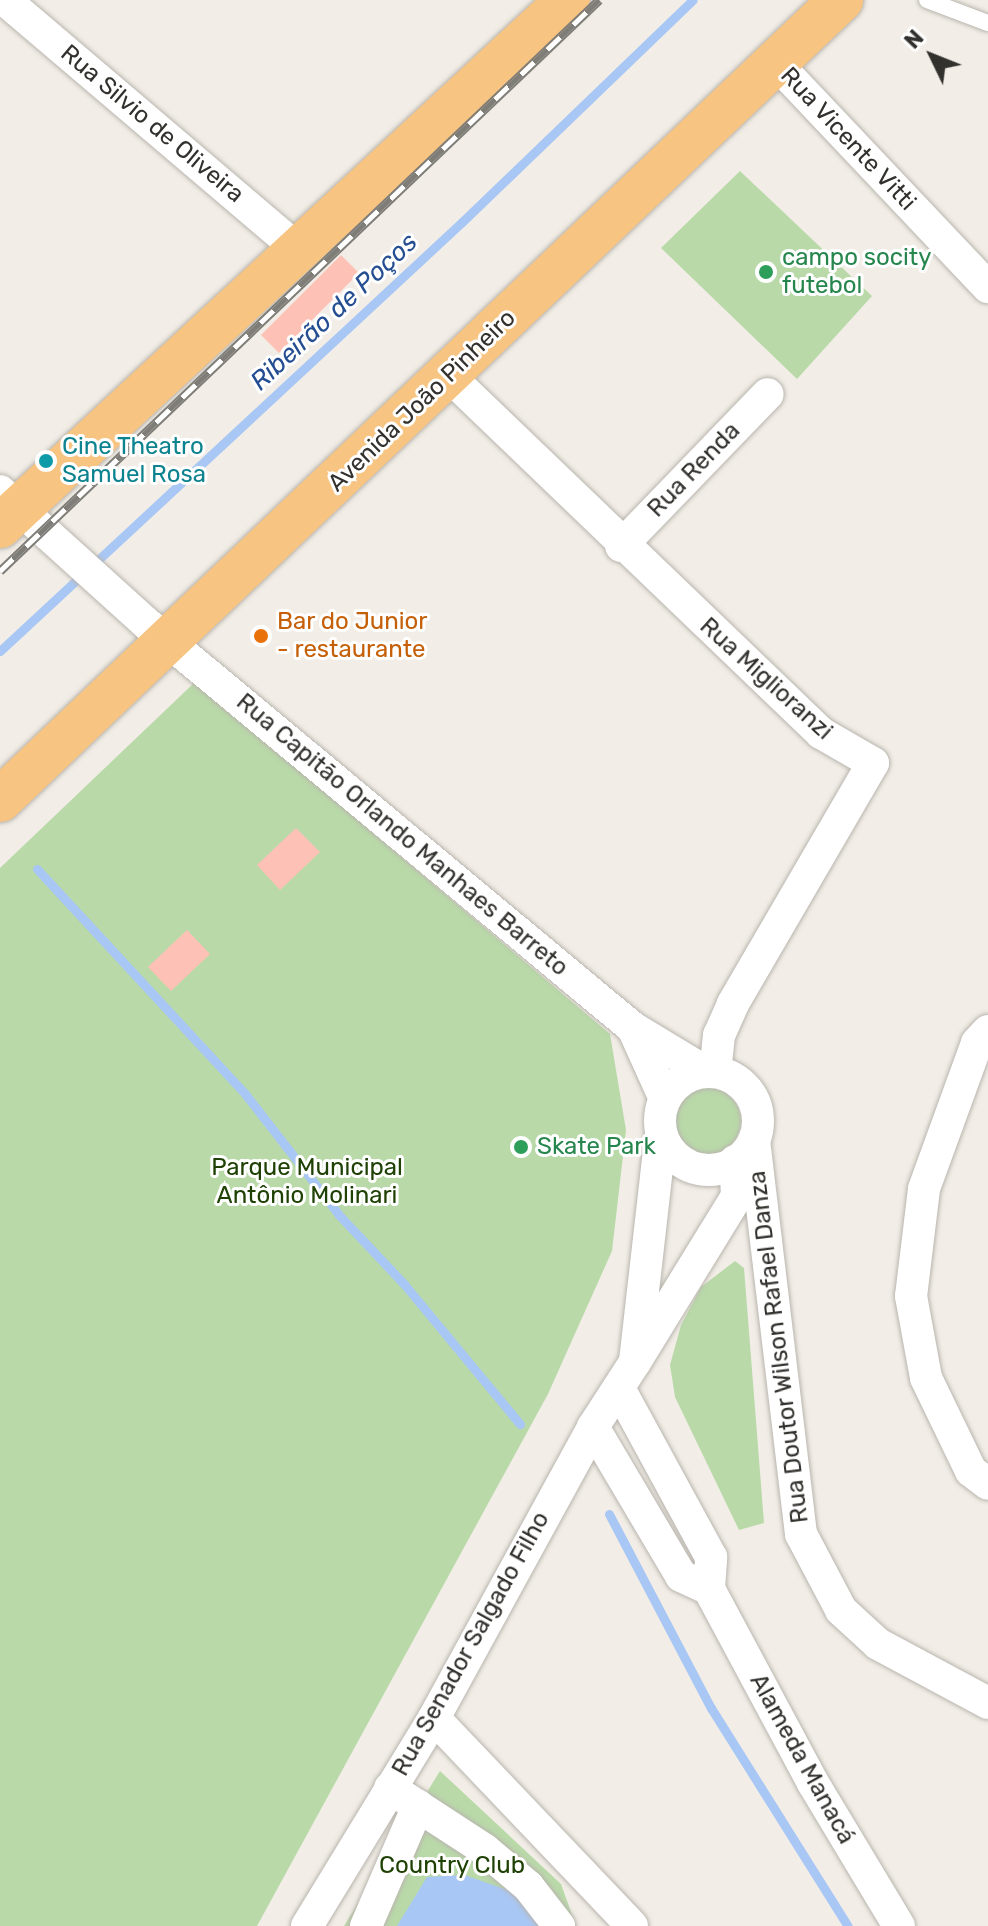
<!DOCTYPE html>
<html>
<head>
<meta charset="utf-8">
<style>
	body { margin:0 }
	#map { position:relative; width:988px; height:1926px; overflow:hidden; background:#f2eee7; font-family:Rubik,sans-serif }
	div>[style] { position:absolute }
	.green>* { inset:0; background:#b9d9a9 }
	.round { border-radius:50% }
	.water>* { inset:0; background:#a9c7f4 }
	.stream>* { height:9px; margin:-4.5px; padding:0 4.5px; transform-origin:4.5px; border-radius:4.5px; background:#a9c7f4 }
	.building>* { inset:0; background:#fec1b6 }
	.roads { filter:drop-shadow(0 0 2px #b9b5ae) drop-shadow(0 0 2px #b9b5ae) }
	.lane>* { height:16px; margin:-8px; padding:0 8px; transform-origin:8px; border-radius:8px; background:#fff }
	.street>* { height:32px; margin:-16px; padding:0 16px; transform-origin:16px; border-radius:16px; background:#fff }
	.street>.ring { margin:-16px; padding:0; box-sizing:content-box; background:none; border:32px solid #fff; border-radius:50% }
	.primary>* { height:44px; margin:-22px; padding:0 22px; transform-origin:22px; border-radius:22px; background:#f8c482 }
	.rail>* { height:9px; margin-top:-4.5px; transform-origin:0; background:repeating-linear-gradient(90deg,#fff 0 18px,#7f7d78 0 36px); box-sizing:border-box; border-block:2px solid #7f7d78 }
	.dots>* { width:22px; height:22px; translate:-50% -50%; box-sizing:border-box; border:4px solid #fff; border-radius:50% }
	span { translate:-50% -50%; white-space:nowrap; text-align:center; line-height:1.15; -webkit-text-stroke:6px #fff; paint-order:stroke }
	.street-label { font-size:24px; color:#32312e }
	.leisure-label { font-size:24px; color:#27864d }
	.left { translate:0 -50%; text-align:left }
	.culture-label { font-size:24px; color:#0d838f }
	.food-label { font-size:24px; color:#c56008 }
	.park-label { font-size:24px; color:#1f4104 }
	.water-label { font-size:26px; color:#244e91; font-style:italic }
	.north { position:absolute; left:892px; top:16px; width:80px; height:80px; -webkit-text-stroke:6px #fff; paint-order:stroke; rotate:313deg; font-size:22px; font-weight:700; line-height:32px; text-align:center; color:#32312e }
	.north::after { content:''; display:block; margin:auto; width:28px; height:36px; background:#32312e; clip-path:polygon(50% 0,100% 100%,50% 72%,0 100%) }
</style>
</head>
<body>
<div id="map">
	<div class="green">
		<div style="clip-path:polygon(740px 171px,872px 296px,797px 379px,661px 248px)"></div>
		<div style="clip-path:polygon(195px 682px,610px 1034px,626px 1130px,612px 1251px,548px 1394px,257px 1926px,0 1926px,0 868px)"></div>
		<div class="round" style="left:675px;top:1088px;width:66px;height:66px"></div>
		<div style="clip-path:polygon(735px 1261px,744px 1268px,764px 1523px,739px 1530px,675px 1397px,670px 1365px,681px 1325px,701px 1287px)"></div>
		<div style="clip-path:polygon(440px 1771px,561px 1884px,576px 1926px,344px 1926px)"></div>
	</div>
	<div class="water">
		<div style="clip-path:polygon(464px 1875px,528px 1897px,539px 1926px,397px 1926px,427px 1877px)"></div>
	</div>
	<div class="stream">
		<div style="left:0;top:651px;width:630px;rotate:-42.88deg"></div>
		<div style="left:462px;top:222px;width:320px;rotate:-43.9deg"></div>
		<div style="left:37px;top:869px;width:308px;rotate:47.2deg"></div>
		<div style="left:246px;top:1095px;width:152px;rotate:52.2deg"></div>
		<div style="left:339px;top:1215px;width:95px;rotate:46.7deg"></div>
		<div style="left:404px;top:1284px;width:182px;rotate:50.4deg"></div>
		<div style="left:609px;top:1514px;width:219px;rotate:62.3deg"></div>
		<div style="left:711px;top:1708px;width:257px;rotate:57.9deg"></div>
	</div>
	<div class="building">
		<div style="clip-path:polygon(341px 255px,359px 273px,279px 353px,261px 335px)"></div>
		<div style="clip-path:polygon(296px 828px,320px 852px,280px 890px,257px 865px)"></div>
		<div style="clip-path:polygon(187px 930px,210px 954px,171px 991px,148px 967px)"></div>
	</div>
	<div class="roads">
		<div class="lane">
			<div style="left:927px;top:0;width:65px;rotate:20.7deg"></div>
		</div>
		<div class="street">
			<div style="left:5px;top:0;width:385px;rotate:40.4deg"></div>
			<div style="left:775px;top:62px;width:310px;rotate:46.6deg"></div>
			<div style="left:449px;top:376px;width:516px;rotate:43.82deg"></div>
			<div style="left:821px;top:733px;width:60px;rotate:30deg"></div>
			<div style="left:873px;top:763px;width:279px;rotate:120.2deg"></div>
			<div style="left:733px;top:1004px;width:34px;rotate:114deg"></div>
			<div style="left:719px;top:1035px;width:37px;rotate:96deg"></div>
			<div style="left:0;top:491px;width:197px;rotate:42.1deg"></div>
			<div style="left:146px;top:623px;width:633px;rotate:39.75deg"></div>
			<div style="left:621px;top:546px;width:211px;rotate:-46deg"></div>
			<div style="left:988px;top:1031px;width:16px;rotate:133deg"></div>
			<div style="left:977px;top:1043px;width:155px;rotate:110deg"></div>
			<div style="left:924px;top:1189px;width:108px;rotate:96.9deg"></div>
			<div style="left:911px;top:1296px;width:83px;rotate:79.6deg"></div>
			<div style="left:926px;top:1378px;width:103px;rotate:64.2deg"></div>
			<div style="left:971px;top:1471px;width:21px;rotate:37deg"></div>
			<div class="ring" style="left:660px;top:1072px;width:66px;height:66px"></div>
			<div style="left:665px;top:1099px;width:78px;rotate:-114.3deg"></div>
			<div style="left:633px;top:1028px;width:85px;rotate:31.1deg"></div>
			<div style="left:661px;top:1133px;width:230px;rotate:96.5deg"></div>
			<div style="left:635px;top:1362px;width:195px;rotate:-58.4deg"></div>
			<div style="left:737px;top:1196px;width:35px;rotate:-93deg"></div>
			<div style="left:754px;top:1140px;width:397px;rotate:83.2deg"></div>
			<div style="left:801px;top:1534px;width:86px;rotate:62.2deg"></div>
			<div style="left:841px;top:1610px;width:50px;rotate:42.6deg"></div>
			<div style="left:878px;top:1644px;width:125px;rotate:28.2deg"></div>
			<div style="left:593px;top:1427px;width:173px;rotate:59.4deg"></div>
			<div style="left:681px;top:1576px;width:31px;rotate:25deg"></div>
			<div style="left:709px;top:1589px;width:32px;rotate:-86deg"></div>
			<div style="left:711px;top:1557px;width:190px;rotate:-118.6deg"></div>
			<div style="left:709px;top:1589px;width:220px;rotate:61.8deg"></div>
			<div style="left:813px;top:1783px;width:167px;rotate:59deg"></div>
			<div style="left:434px;top:1718px;width:287px;rotate:46.4deg"></div>
			<div style="left:390px;top:1788px;width:113px;rotate:33.1deg"></div>
			<div style="left:485px;top:1850px;width:56px;rotate:39.9deg"></div>
			<div style="left:528px;top:1886px;width:51px;rotate:52.2deg"></div>
			<div style="left:307px;top:1926px;width:244px;rotate:-58.6deg"></div>
			<div style="left:434px;top:1718px;width:332px;rotate:-61.3deg"></div>
			<div style="left:593px;top:1427px;width:77px;rotate:-57.1deg"></div>
			<div style="left:366px;top:1926px;width:131px;rotate:-66.6deg"></div>
		</div>
		<div class="primary">
			<div style="left:0;top:526px;width:774px;rotate:-42.8deg"></div>
			<div style="left:0;top:800px;width:1161px;rotate:-43.57deg"></div>
		</div>
	</div>
	<div class="rail">
		<div style="left:0;top:571px;width:828px;rotate:-43.63deg"></div>
	</div>
	<div class="dots">
		<div style="left:766px;top:272px;background:#2e9e5b"></div>
		<div style="left:46px;top:461px;background:#0f9aa8"></div>
		<div style="left:261px;top:636px;background:#e8710a"></div>
		<div style="left:521px;top:1147px;background:#2e9e5b"></div>
	</div>
	<div class="street-label">
		<span style="left:152px;top:124px;rotate:40deg">Rua Silvio de Oliveira</span>
		<span style="left:848px;top:139px;rotate:47deg">Rua Vicente Vitti</span>
		<span style="left:422px;top:401px;rotate:-44deg">Avenida João Pinheiro</span>
		<span style="left:694px;top:470px;rotate:-46deg">Rua Renda</span>
		<span style="left:766px;top:679px;rotate:42deg">Rua Miglioranzi</span>
		<span style="left:402px;top:835px;rotate:40deg">Rua Capitão Orlando Manhaes Barreto</span>
		<span style="left:779px;top:1347px;rotate:-97deg">Rua Doutor Wilson Rafael Danza</span>
		<span style="left:471px;top:1644px;rotate:-61deg">Rua Senador Salgado Filho</span>
		<span style="left:802px;top:1759px;rotate:61deg">Alameda Manacá</span>
	</div>
	<div class="leisure-label">
		<span class="left" style="left:782px;top:272px">campo socity<br>futebol</span>
		<span class="left" style="left:537px;top:1147px">Skate Park</span>
	</div>
	<div class="culture-label">
		<span class="left" style="left:62px;top:461px">Cine Theatro<br>Samuel Rosa</span>
	</div>
	<div class="food-label">
		<span class="left" style="left:277px;top:636px">Bar do Junior<br>- restaurante</span>
	</div>
	<div class="park-label">
		<span style="left:307px;top:1182px">Parque Municipal<br>Antônio Molinari</span>
		<span style="left:452px;top:1866px">Country Club</span>
	</div>
	<div class="water-label">
		<span style="left:334px;top:312px;rotate:-43deg">Ribeirão de Poços</span>
	</div>
	<div class="north">N</div>
</div>
</body>
</html>
